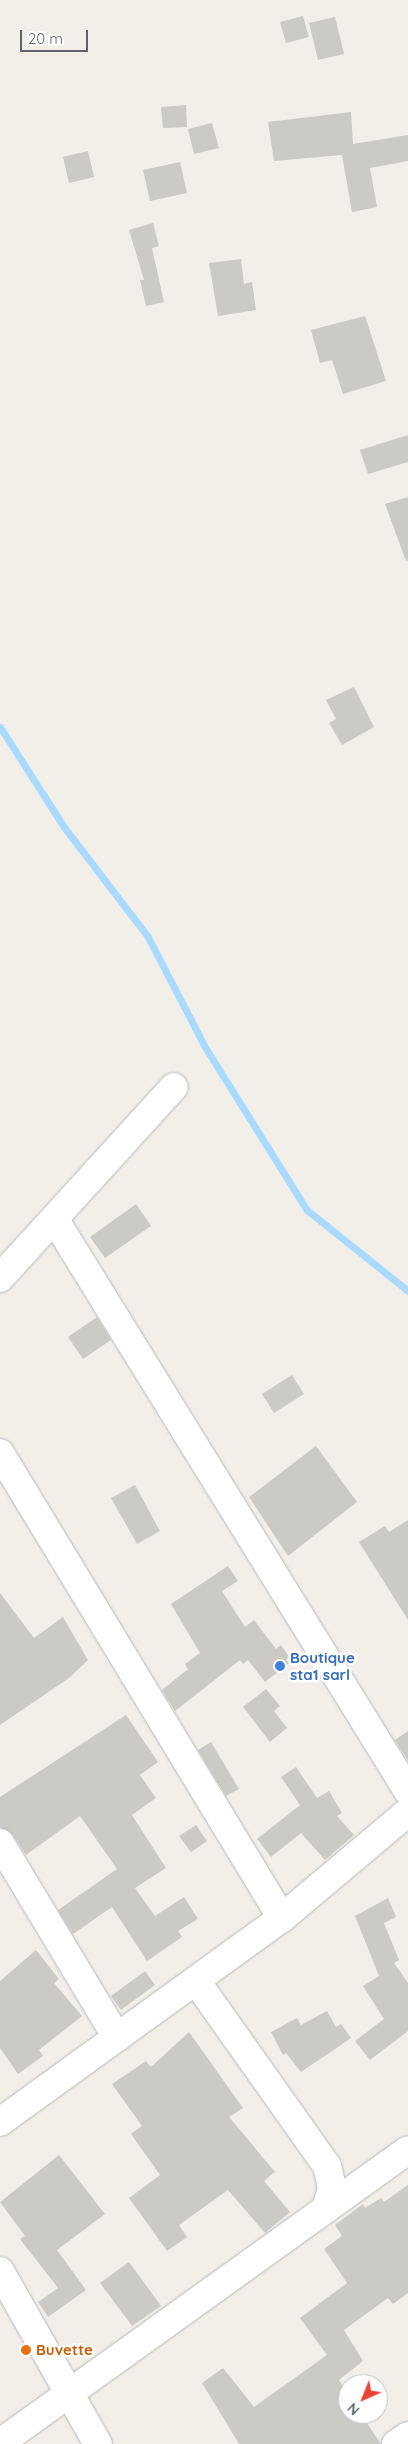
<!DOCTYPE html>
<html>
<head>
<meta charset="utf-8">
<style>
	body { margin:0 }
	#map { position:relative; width:408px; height:2444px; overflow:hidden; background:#f1efe8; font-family:Quicksand,sans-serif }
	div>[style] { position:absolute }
	.stream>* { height:7px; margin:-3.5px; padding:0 3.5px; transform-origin:3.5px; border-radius:3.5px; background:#aadaff }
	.building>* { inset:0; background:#cccac5 }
	.roads { filter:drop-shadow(0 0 1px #b5b8bc) drop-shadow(0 0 1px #b5b8bc) }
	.minor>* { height:28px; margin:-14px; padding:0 14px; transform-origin:14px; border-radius:14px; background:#fff }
	.dots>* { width:14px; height:14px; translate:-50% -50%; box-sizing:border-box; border:2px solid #fff; border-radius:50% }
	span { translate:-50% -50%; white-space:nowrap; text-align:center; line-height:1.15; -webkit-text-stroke:5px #fff; paint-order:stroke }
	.shop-label { font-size:15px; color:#366cbe; font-weight:700 }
	.left { translate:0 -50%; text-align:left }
	.food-label { font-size:15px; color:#c56008; font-weight:700 }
	.north { position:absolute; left:338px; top:2374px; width:50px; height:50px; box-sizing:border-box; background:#fff; border:1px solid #bfc1c3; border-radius:50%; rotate:224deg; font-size:14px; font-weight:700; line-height:20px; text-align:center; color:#5f6368 }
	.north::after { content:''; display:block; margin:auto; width:18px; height:22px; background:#ea4335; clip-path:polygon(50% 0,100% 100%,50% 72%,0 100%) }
	.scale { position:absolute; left:20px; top:30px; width:68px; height:22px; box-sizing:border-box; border:2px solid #5f6368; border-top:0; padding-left:6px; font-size:15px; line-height:18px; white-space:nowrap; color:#5f6368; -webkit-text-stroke:4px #fff; paint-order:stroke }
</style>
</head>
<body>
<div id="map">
	<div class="stream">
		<div style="left:0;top:727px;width:119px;rotate:57.4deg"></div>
		<div style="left:64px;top:827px;width:138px;rotate:52.6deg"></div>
		<div style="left:148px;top:937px;width:124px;rotate:62.6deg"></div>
		<div style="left:205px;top:1047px;width:192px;rotate:58deg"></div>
		<div style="left:307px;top:1210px;width:129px;rotate:38.7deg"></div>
	</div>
	<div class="building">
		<div style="clip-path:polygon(303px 16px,309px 37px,286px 43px,280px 22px)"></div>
		<div style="clip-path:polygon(335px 17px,344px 54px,318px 60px,309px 23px)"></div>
		<div style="clip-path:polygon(186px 105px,187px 127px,163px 128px,161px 107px)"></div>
		<div style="clip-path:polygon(351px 112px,353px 144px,408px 135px,408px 161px,370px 168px,377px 207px,352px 212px,342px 155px,274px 161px,268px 122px)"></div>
		<div style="clip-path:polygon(212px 123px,219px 148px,194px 154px,188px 129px)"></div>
		<div style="clip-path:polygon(88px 151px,94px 177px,69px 183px,63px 157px)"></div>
		<div style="clip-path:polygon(180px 162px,187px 193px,150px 201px,143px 170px)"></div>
		<div style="clip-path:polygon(153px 223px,159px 246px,152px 248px,164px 302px,146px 306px,140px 280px,144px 280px,129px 230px)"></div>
		<div style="clip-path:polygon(241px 259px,244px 284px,252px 282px,256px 310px,218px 316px,209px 263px)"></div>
		<div style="clip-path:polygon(365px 316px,386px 381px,343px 394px,332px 360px,320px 363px,311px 330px)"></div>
		<div style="clip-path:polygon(408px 435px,408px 462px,368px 474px,360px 450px)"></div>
		<div style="clip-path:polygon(408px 497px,408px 560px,406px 561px,385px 504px)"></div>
		<div style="clip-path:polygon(354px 687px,374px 727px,342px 745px,329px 723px,336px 719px,326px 700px)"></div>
		<div style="clip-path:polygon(136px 1204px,151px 1226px,105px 1258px,90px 1237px)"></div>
		<div style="clip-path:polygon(97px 1317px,111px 1340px,83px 1359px,68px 1337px)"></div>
		<div style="clip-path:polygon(292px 1375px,304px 1394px,274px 1413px,262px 1394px)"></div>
		<div style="clip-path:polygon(316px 1446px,357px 1502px,288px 1556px,249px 1497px)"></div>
		<div style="clip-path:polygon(135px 1485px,160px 1531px,137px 1544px,111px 1498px)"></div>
		<div style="clip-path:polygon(408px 1520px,408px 1620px,359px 1542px,385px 1526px,389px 1532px)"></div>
		<div style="clip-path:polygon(228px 1566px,238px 1581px,222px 1591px,245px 1627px,254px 1620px,276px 1649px,281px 1645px,292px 1661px,265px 1682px,248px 1660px,243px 1664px,240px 1660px,175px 1711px,162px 1690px,188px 1669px,185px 1664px,200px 1653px,171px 1604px)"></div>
		<div style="clip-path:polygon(0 1593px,34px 1638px,63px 1617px,88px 1660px,69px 1678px,0 1725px)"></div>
		<div style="clip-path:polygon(266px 1689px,280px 1706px,274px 1711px,287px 1728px,270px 1742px,243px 1707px)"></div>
		<div style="clip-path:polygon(126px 1715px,158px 1762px,140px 1775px,156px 1798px,132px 1815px,166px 1868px,135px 1888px,155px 1916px,184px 1897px,198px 1919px,178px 1931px,182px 1937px,147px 1961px,112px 1907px,73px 1934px,58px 1910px,117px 1869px,80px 1816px,26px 1855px,13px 1835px,0 1827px,0 1797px)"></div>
		<div style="clip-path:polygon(408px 1731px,408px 1761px,395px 1740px)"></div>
		<div style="clip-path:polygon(211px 1742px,239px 1789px,226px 1796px,198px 1750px)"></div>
		<div style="clip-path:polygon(296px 1767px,317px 1798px,329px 1791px,342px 1813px,337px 1816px,354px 1835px,325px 1860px,301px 1833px,271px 1857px,257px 1839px,300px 1805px,281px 1777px)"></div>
		<div style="clip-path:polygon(196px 1825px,207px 1841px,191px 1852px,179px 1836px)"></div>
		<div style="clip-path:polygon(388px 1898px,396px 1917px,384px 1923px,399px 1960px,394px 1963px,408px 1983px,408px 2031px,370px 2060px,355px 2041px,384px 2019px,363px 1986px,379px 1976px,355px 1916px)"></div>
		<div style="clip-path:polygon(36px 1950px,59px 1979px,54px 1983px,82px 2016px,39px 2050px,43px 2056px,18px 2074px,0 2048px,0 1981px)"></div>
		<div style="clip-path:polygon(145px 1971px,155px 1985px,121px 2010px,111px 1996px)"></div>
		<div style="clip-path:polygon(327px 2011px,336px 2027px,341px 2024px,351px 2038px,301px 2072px,286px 2053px,283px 2055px,271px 2032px,297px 2018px,301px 2025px)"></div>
		<div style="clip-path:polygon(189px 2032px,243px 2108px,229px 2117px,275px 2172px,264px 2181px,290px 2212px,265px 2233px,228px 2190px,179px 2225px,187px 2237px,167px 2251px,129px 2198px,160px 2175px,131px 2134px,142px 2126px,112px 2084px,146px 2061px,151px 2067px)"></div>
		<div style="clip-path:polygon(59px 2155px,105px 2214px,57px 2250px,86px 2290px,48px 2317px,38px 2302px,58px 2288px,20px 2239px,25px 2236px,0 2202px)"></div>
		<div style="clip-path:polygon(408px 2185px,408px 2293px,393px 2304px,388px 2298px,344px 2330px,363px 2361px,339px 2380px,348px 2394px,348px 2414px,361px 2414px,381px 2444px,239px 2444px,202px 2383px,223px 2368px,254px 2407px,327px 2355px,300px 2318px,347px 2283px,324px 2249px,342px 2236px,335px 2225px,363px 2204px,365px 2208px,381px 2198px,384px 2202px)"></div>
		<div style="clip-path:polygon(129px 2262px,161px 2306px,132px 2326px,100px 2283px)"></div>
	</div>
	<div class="roads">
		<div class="minor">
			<div style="left:55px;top:1220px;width:671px;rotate:58.28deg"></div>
			<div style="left:0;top:1278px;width:258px;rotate:-47.7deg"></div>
			<div style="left:0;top:1453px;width:544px;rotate:58.77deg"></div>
			<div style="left:0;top:1843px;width:227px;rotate:59deg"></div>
			<div style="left:196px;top:1981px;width:227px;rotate:54.7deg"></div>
			<div style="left:327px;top:2166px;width:23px;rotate:77deg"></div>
			<div style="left:332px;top:2188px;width:22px;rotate:106deg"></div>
			<div style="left:0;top:2122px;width:348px;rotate:-35.9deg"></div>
			<div style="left:282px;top:1918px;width:165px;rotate:-40.1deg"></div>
			<div style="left:0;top:2271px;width:199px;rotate:60.5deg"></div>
			<div style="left:0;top:2443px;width:502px;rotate:-35.68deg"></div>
			<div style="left:396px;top:2444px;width:14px;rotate:-34deg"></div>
		</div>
	</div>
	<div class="dots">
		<div style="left:280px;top:1666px;background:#3f7fe0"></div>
		<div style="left:26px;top:2350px;background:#e8710a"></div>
	</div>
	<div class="shop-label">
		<span class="left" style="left:290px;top:1666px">Boutique<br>sta1 sarl</span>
	</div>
	<div class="food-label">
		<span class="left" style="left:36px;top:2350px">Buvette</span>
	</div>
	<div class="north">N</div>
	<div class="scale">20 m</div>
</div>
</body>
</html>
